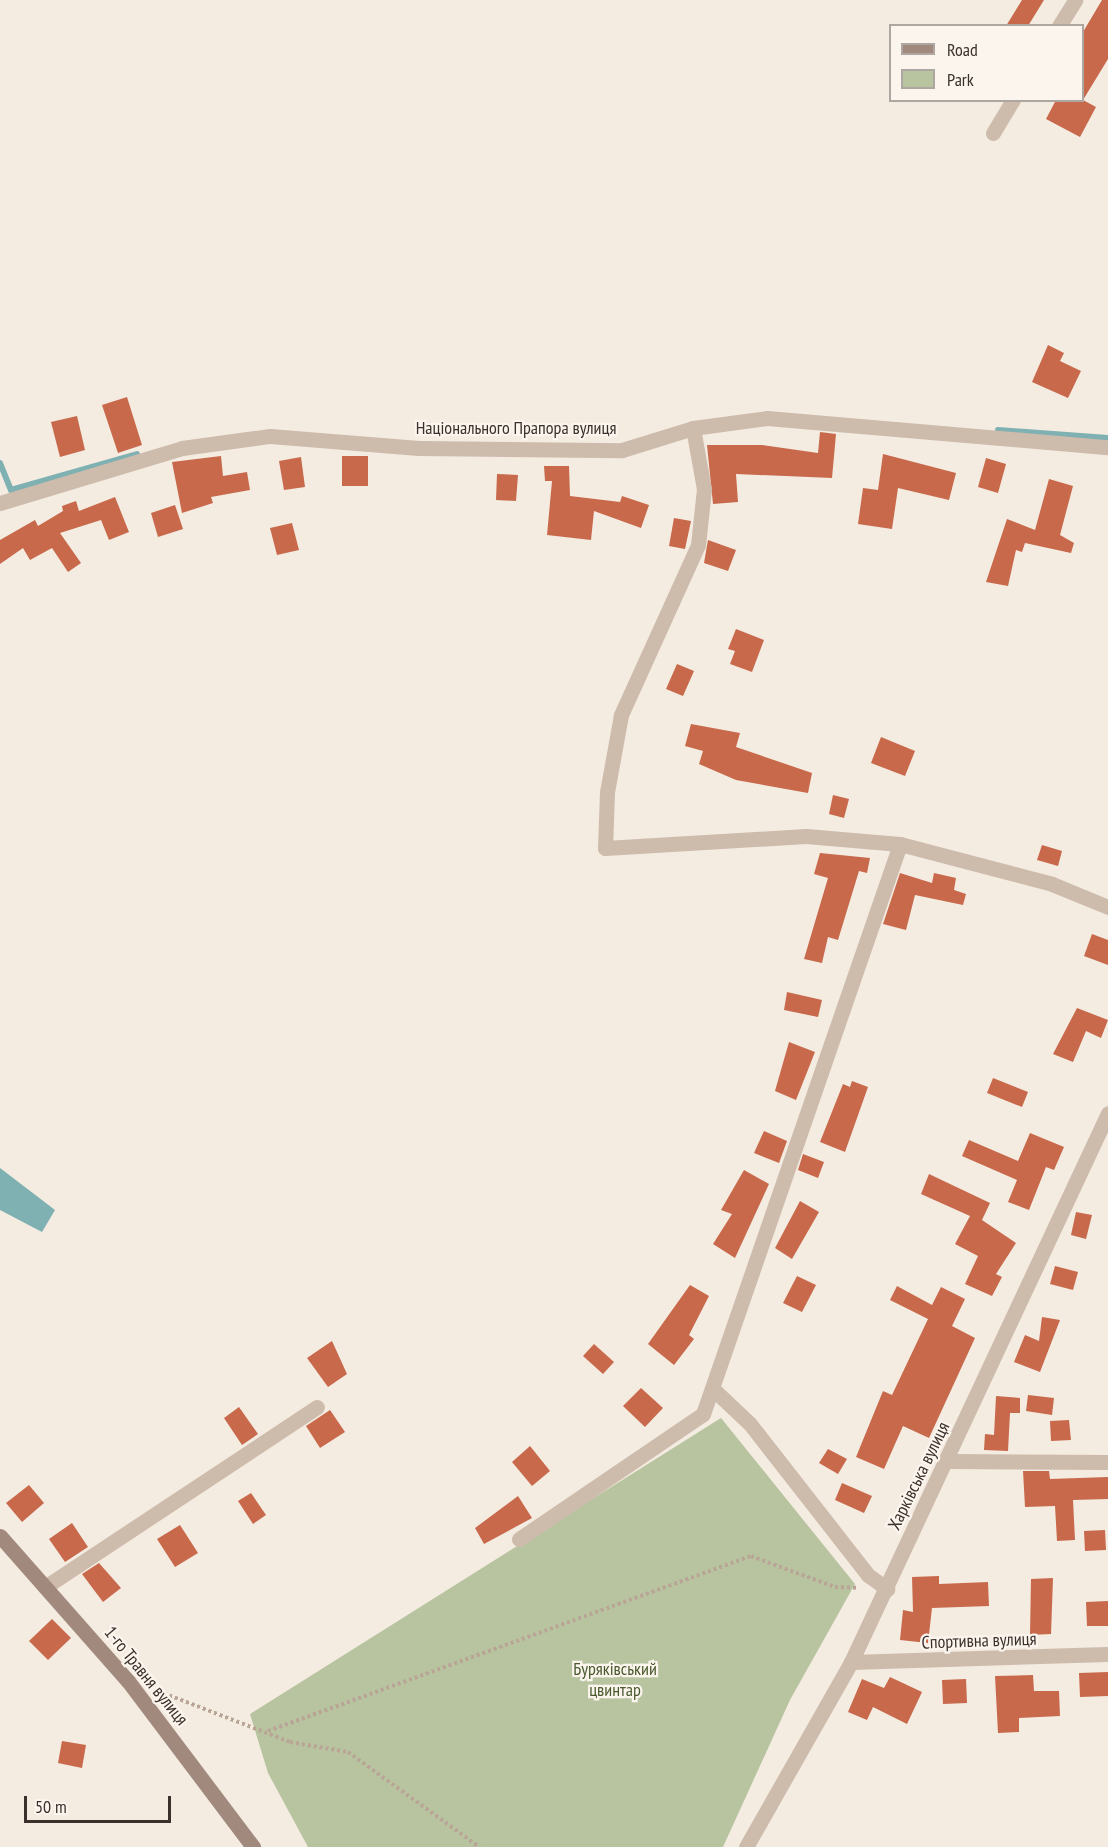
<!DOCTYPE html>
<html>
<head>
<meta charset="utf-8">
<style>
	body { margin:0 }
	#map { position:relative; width:1108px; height:1847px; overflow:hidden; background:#f4ebe1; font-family:"PT Sans Narrow",sans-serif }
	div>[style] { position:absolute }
	.green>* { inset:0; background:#b8c4a0 }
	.water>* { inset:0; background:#7fb0b2 }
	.stream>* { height:6px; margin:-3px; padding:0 3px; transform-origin:3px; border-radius:3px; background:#7fb0b2 }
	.building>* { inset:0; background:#c8694b }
	.path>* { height:4px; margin-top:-2px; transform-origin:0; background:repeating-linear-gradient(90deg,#b9a596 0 3px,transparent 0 6px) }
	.street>* { height:15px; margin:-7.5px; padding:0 7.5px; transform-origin:7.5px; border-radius:7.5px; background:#cdbbac }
	.secondary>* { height:15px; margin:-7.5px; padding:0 7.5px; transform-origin:7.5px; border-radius:7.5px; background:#a18a7d }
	span { translate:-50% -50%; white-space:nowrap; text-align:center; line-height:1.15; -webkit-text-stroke:4.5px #fbf5ee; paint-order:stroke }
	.street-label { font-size:18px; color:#3b302b }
	.park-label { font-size:18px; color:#4a5a2e }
	.legend { position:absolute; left:889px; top:24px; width:195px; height:78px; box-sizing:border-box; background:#fbf5ee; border:2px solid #aea6a0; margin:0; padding:8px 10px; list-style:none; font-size:18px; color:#3b302b }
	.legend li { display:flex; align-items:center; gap:12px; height:30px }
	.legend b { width:30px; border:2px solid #aea6a0 }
	.scale { position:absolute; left:24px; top:1796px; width:147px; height:27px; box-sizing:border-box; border:3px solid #3b302b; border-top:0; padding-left:8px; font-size:18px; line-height:21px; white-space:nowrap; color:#3b302b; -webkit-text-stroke:4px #fbf5ee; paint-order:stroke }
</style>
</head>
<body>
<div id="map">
	<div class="green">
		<div style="clip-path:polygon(721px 1418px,855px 1584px,790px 1700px,723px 1847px,308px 1847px,268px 1773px,250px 1714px)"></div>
	</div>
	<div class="water">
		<div style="clip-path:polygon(0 1168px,55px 1210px,42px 1232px,0 1210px)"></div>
	</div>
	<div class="stream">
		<div style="left:998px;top:430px;width:110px;rotate:4.2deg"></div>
		<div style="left:0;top:463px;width:29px;rotate:68deg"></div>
		<div style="left:11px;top:490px;width:131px;rotate:-15.9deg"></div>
	</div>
	<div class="building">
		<div style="clip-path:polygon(1022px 0,1044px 0,1028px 26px,1006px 26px)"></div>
		<div style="clip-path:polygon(1102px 0,1108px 0,1108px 59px,1083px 100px,1096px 107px,1080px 137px,1046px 119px,1056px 100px,1083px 100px,1083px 32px)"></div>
		<div style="clip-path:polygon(1048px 345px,1064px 353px,1060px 361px,1081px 371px,1068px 398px,1032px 382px)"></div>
		<div style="clip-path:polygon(127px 397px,142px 445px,118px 453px,102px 405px)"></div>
		<div style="clip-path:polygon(77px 416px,85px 450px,60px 457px,51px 422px)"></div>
		<div style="clip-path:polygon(820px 432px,836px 434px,832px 478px,736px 474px,738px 502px,713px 504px,707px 445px,762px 445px,818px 453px)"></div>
		<div style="clip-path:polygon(883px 454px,956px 473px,949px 500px,898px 488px,892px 529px,858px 524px,863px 488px,878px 490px)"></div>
		<div style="clip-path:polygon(221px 456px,223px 476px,247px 472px,250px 490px,211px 497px,213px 503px,182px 513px,172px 462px)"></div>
		<div style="clip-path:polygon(342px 456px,368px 456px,368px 486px,342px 486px)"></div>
		<div style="clip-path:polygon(301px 457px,305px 487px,284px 490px,279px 461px)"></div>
		<div style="clip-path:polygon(986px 458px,1006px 464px,998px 493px,978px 487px)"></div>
		<div style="clip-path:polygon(544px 466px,569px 466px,570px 496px,620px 502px,622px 496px,649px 505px,641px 528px,594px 511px,591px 540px,547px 535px,552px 481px,545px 481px)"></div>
		<div style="clip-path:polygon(497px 474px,518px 475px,516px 501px,496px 500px)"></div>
		<div style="clip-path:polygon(1049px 479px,1073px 486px,1060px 535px,1074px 543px,1071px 553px,1025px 543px,1022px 552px,1016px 550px,1008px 586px,986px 582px,1007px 519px,1035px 530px)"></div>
		<div style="clip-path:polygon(115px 497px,129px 532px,109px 540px,101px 520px,60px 533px,81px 563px,68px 572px,52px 548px,30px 560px,23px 548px,0 564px,0 540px,35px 520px,38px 526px,63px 511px,62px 506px,76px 501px,79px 511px)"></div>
		<div style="clip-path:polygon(175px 505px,183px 529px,158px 537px,151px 513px)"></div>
		<div style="clip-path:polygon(674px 518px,691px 521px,685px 549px,669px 546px)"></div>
		<div style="clip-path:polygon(292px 523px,299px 550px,277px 555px,270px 528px)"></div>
		<div style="clip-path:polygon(708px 540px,736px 550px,728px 571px,704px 563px)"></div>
		<div style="clip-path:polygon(736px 629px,764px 640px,752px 672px,730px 664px,735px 651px,728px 649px)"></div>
		<div style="clip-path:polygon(677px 664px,694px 671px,683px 696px,666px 689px)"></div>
		<div style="clip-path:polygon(691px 724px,740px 733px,736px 747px,812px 773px,808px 793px,736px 780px,699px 764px,703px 751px,685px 746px)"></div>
		<div style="clip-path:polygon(881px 737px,915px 751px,905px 776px,871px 763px)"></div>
		<div style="clip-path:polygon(833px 795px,849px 799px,844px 818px,829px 814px)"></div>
		<div style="clip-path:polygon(1042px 845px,1062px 851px,1058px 866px,1037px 860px)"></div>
		<div style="clip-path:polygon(820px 853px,870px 858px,867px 873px,859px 871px,838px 940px,828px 937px,822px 963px,804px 959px,828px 878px,814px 874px)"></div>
		<div style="clip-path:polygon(900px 873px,932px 883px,934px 873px,956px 878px,954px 890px,966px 894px,963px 905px,915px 895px,906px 930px,883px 924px)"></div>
		<div style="clip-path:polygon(1092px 934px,1108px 940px,1108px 965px,1084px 956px)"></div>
		<div style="clip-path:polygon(787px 992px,822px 1000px,818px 1017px,784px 1010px)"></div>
		<div style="clip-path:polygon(1077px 1008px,1108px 1020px,1101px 1038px,1086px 1031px,1073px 1062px,1053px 1054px)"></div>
		<div style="clip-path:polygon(789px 1042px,815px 1052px,796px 1100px,775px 1091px)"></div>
		<div style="clip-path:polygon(993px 1078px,1028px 1092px,1022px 1107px,987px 1093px)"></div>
		<div style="clip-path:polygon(852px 1081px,868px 1087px,845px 1152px,820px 1142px,843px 1084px,850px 1087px)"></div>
		<div style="clip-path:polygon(764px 1131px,787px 1141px,779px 1163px,754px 1153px)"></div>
		<div style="clip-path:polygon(1030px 1133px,1064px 1147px,1054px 1170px,1046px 1167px,1029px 1210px,1008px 1202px,1017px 1180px,962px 1156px,969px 1140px,1018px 1161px)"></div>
		<div style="clip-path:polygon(803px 1154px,824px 1162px,818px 1178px,798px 1170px)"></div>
		<div style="clip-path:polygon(744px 1170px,769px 1184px,735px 1258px,713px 1244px,732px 1214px,721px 1210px)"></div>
		<div style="clip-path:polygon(929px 1174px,990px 1203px,982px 1220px,1016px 1243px,996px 1274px,1002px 1277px,992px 1296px,965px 1284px,978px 1256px,955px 1244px,970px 1216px,921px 1194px)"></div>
		<div style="clip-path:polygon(800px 1201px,819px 1212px,792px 1259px,775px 1248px)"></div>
		<div style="clip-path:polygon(1076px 1212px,1092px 1215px,1086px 1239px,1071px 1235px)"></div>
		<div style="clip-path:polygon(1055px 1266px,1078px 1272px,1073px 1290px,1050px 1284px)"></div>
		<div style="clip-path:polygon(797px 1276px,816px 1285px,802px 1312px,783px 1303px)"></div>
		<div style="clip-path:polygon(690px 1285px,709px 1296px,689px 1335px,694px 1339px,674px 1365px,648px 1344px)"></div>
		<div style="clip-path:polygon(897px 1286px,932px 1305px,941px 1287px,965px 1299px,952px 1326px,975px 1338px,929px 1438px,903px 1426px,884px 1469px,856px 1457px,883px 1391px,892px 1395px,928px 1319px,890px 1300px)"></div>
		<div style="clip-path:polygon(1042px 1317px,1060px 1320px,1040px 1372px,1014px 1362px,1025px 1335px,1039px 1341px)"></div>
		<div style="clip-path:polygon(332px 1341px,347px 1374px,328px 1387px,307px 1358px)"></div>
		<div style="clip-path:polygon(594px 1344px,614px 1362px,603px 1374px,583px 1356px)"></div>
		<div style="clip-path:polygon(641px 1388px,663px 1408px,645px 1427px,623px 1406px)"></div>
		<div style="clip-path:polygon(1028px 1395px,1054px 1398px,1052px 1415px,1026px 1411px)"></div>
		<div style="clip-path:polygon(996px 1396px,1020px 1398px,1020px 1413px,1010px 1413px,1008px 1451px,984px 1450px,985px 1434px,994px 1435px)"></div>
		<div style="clip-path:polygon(239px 1407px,258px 1434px,242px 1445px,224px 1418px)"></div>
		<div style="clip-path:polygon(330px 1410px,345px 1432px,320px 1448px,306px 1426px)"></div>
		<div style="clip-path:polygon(1069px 1420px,1071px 1440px,1051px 1441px,1050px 1421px)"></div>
		<div style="clip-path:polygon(530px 1446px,550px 1471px,532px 1486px,512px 1462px)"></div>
		<div style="clip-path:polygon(828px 1449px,847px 1459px,838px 1474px,819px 1463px)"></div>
		<div style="clip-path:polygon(1023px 1471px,1049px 1471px,1050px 1479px,1108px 1477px,1108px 1499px,1073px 1500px,1075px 1540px,1057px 1541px,1055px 1506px,1025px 1507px)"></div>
		<div style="clip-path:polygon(842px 1483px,872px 1496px,864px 1513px,835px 1500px)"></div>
		<div style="clip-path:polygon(29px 1485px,44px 1503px,22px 1522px,6px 1503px)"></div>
		<div style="clip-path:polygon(251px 1493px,266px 1515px,253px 1524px,238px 1501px)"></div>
		<div style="clip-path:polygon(518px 1496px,532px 1518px,484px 1544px,475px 1528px)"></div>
		<div style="clip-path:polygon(72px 1523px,88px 1547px,65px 1562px,49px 1539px)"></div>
		<div style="clip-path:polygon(180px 1525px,198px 1553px,175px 1567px,157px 1539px)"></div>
		<div style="clip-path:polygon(1105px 1530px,1106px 1550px,1085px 1551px,1084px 1531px)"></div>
		<div style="clip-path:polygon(99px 1563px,121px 1588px,103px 1602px,82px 1574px)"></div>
		<div style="clip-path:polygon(939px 1576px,939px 1584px,988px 1582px,989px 1606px,932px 1608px,928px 1643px,900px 1640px,903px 1610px,913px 1612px,912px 1577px)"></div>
		<div style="clip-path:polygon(1053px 1578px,1051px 1634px,1030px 1635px,1031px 1579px)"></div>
		<div style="clip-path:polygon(1108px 1601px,1108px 1626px,1087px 1626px,1086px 1602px)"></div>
		<div style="clip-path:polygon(52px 1619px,71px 1638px,48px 1660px,29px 1641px)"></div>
		<div style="clip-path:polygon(1108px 1672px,1108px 1696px,1080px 1697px,1079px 1673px)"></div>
		<div style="clip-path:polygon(1033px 1675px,1034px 1691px,1059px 1691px,1060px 1716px,1019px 1718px,1019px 1732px,998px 1733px,995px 1676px)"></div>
		<div style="clip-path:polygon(890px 1677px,922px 1692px,907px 1724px,873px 1707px,867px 1720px,848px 1712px,862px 1679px,884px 1688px)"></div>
		<div style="clip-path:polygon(966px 1679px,967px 1703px,943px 1704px,942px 1680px)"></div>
		<div style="clip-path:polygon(62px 1741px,86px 1745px,82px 1768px,58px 1763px)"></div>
	</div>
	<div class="path">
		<div style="left:158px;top:1691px;width:142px;rotate:21.1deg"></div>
		<div style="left:290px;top:1742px;width:59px;rotate:9.8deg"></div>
		<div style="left:348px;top:1752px;width:162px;rotate:35.9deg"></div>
		<div style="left:268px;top:1731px;width:514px;rotate:-19.92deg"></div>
		<div style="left:751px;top:1556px;width:90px;rotate:20.3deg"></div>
		<div style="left:835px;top:1587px;width:23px;rotate:2deg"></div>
	</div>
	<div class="street">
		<div style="left:1059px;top:26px;width:31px;rotate:-58deg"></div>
		<div style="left:993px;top:133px;width:39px;rotate:-59deg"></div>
		<div style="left:693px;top:428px;width:62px;rotate:79.8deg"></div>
		<div style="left:704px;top:489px;width:56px;rotate:96.1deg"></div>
		<div style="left:698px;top:545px;width:187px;rotate:114.4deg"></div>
		<div style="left:621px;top:715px;width:78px;rotate:100.3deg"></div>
		<div style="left:607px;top:792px;width:56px;rotate:92deg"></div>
		<div style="left:605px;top:848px;width:201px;rotate:-3.4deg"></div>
		<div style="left:806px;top:836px;width:94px;rotate:4.9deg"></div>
		<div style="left:900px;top:844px;width:157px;rotate:14.7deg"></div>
		<div style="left:1052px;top:884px;width:61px;rotate:22.3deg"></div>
		<div style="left:0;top:503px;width:190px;rotate:-16.8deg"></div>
		<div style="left:182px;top:448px;width:89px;rotate:-7.8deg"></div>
		<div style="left:270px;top:436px;width:149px;rotate:4.6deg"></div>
		<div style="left:419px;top:448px;width:203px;rotate:0.6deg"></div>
		<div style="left:622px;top:450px;width:74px;rotate:-17.2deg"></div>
		<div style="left:693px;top:428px;width:75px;rotate:-7.7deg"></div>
		<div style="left:767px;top:418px;width:342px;rotate:4.9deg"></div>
		<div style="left:713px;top:1389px;width:51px;rotate:43.4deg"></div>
		<div style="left:750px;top:1424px;width:192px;rotate:52deg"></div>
		<div style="left:868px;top:1575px;width:24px;rotate:36deg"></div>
		<div style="left:949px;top:1461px;width:159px;rotate:0.4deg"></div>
		<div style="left:519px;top:1539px;width:222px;rotate:-34.2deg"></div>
		<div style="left:703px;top:1414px;width:603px;rotate:-70.93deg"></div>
		<div style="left:45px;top:1587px;width:326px;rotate:-33.5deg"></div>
		<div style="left:851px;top:1662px;width:257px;rotate:-1.8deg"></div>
		<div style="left:746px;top:1847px;width:213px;rotate:-60.4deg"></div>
		<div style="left:851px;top:1662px;width:606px;rotate:-64.91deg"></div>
	</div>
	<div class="secondary">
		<div style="left:0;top:1536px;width:193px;rotate:48.6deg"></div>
		<div style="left:128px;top:1681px;width:208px;rotate:53deg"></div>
	</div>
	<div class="street-label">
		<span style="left:516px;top:428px">Національного Прапора вулиця</span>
		<span style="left:919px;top:1476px;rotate:-64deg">Харківська вулиця</span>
		<span style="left:979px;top:1641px;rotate:-2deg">Спортивна вулиця</span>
		<span style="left:146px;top:1676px;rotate:51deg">1-го Травня вулиця</span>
	</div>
	<div class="park-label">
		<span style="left:615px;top:1680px">Буряківський<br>цвинтар</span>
	</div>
	<ul class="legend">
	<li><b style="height:8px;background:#a18a7d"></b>Road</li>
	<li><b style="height:16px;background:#b8c4a0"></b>Park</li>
	</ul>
	<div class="scale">50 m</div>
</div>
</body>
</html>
